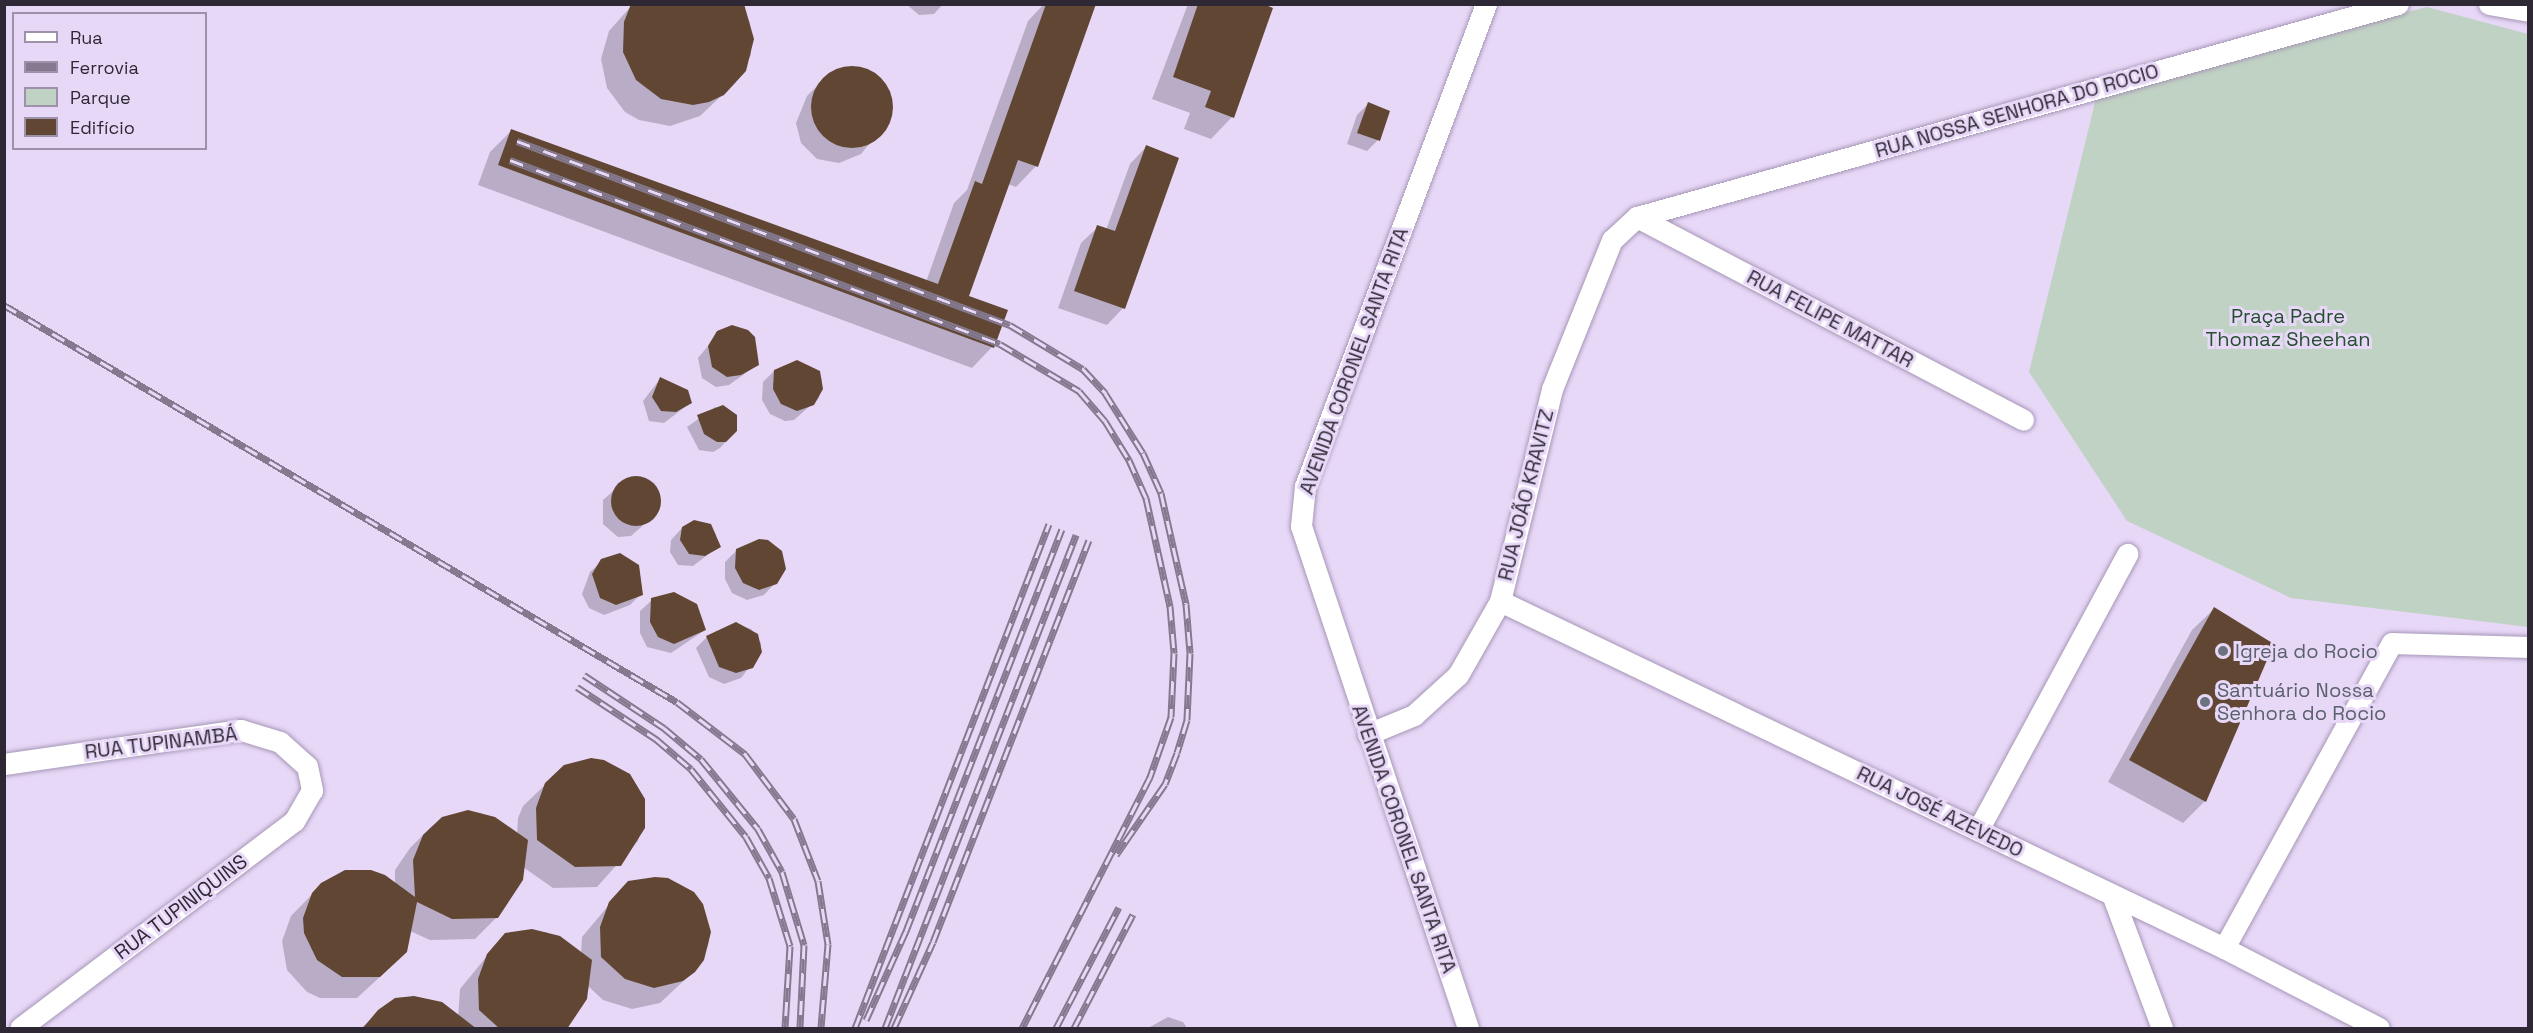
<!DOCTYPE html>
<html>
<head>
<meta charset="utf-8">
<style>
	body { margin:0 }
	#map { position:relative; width:2533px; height:1033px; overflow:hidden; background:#e8d8f8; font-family:"Space Grotesk",sans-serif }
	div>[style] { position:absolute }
	.green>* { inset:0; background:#c0d2c3 }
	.shadow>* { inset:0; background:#0003 }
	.building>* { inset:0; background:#614733 }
	.round { border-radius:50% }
	.roads { filter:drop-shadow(0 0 2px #a697b6) drop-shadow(0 0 2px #a697b6) }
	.street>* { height:21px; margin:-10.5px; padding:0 10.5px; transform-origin:10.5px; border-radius:10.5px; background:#fff }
	.rail>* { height:7px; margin-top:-3.5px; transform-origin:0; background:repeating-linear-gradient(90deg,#e8d8f8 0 14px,#84798e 0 28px); box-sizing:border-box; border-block:2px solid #84798e }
	.dots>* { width:16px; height:16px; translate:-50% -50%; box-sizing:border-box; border:3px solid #e8d8f8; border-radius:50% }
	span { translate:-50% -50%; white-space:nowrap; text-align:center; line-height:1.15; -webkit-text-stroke:6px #e8d8f8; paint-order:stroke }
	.street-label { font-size:20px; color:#2e2834 }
	.park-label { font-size:20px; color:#244e2e }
	.worship-label { font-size:20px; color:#5b616d }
	.left { translate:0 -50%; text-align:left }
	.frame { position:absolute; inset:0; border:6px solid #2e2834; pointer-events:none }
	.legend { position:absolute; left:12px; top:12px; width:195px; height:138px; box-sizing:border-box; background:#e8d8f8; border:2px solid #9e92aa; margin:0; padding:8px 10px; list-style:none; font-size:18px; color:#2e2834 }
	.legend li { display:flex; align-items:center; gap:12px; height:30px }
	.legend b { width:30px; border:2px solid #9e92aa }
</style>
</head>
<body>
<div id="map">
	<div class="green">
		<div style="clip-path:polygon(2427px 7px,2528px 34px,2528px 627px,2291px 598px,2127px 521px,2029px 372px,2098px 90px)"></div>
	</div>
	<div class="shadow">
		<div style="clip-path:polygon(633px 4px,740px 4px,750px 23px,751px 55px,735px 83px,700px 116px,670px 126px,639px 120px,625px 112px,607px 88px,601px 59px,609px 31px)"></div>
		<div style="clip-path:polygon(906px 4px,943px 4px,934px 14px,919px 15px)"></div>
		<div style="clip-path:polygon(1044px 4px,1094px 4px,1036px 166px,1016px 187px,1008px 184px,967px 297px,992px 347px,972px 368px,478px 185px,490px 152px,511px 131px,926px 282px,954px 203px,967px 190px,1028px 21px)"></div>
		<div style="clip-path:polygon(1188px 4px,1258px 4px,1232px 117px,1211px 139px,1184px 129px,1190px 113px,1152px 99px)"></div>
		<div style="clip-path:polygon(853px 67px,875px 75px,884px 83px,892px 105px,891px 117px,861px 154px,839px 163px,817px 159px,801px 143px,796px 123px,807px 96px,824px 79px)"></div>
		<div style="clip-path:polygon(1368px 104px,1378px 140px,1367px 151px,1347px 144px,1357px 115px)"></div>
		<div style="clip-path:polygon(1146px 147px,1177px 159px,1123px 308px,1107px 325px,1058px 308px,1081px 243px,1098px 227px,1106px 230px,1130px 164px)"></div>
		<div style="clip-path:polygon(713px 340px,757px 365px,729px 385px,716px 387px,702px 378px,698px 358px)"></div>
		<div style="clip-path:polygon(774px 371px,818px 372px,822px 380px,819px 398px,794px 420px,785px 421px,770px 414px,762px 400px,763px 382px)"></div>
		<div style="clip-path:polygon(660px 379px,690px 403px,664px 423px,649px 421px,643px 401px)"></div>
		<div style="clip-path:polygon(715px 407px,730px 410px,737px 423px,731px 436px,720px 448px,713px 452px,699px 450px,687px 427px)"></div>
		<div style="clip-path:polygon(627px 479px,650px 482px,659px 496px,657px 513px,631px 536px,618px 537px,603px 524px,603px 500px)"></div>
		<div style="clip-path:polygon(682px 528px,719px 546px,693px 566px,678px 565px,670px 552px,671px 540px)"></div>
		<div style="clip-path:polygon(737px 550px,775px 583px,764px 595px,747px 600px,732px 593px,725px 579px,725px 562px)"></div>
		<div style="clip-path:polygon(602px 561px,641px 594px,630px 605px,604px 615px,589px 608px,582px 594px,590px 572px)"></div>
		<div style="clip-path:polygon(652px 600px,705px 630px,671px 653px,647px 647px,640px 633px,640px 611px)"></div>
		<div style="clip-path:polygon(2214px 609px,2205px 801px,2183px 823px,2108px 782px,2192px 630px)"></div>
		<div style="clip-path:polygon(736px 624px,751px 629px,761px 643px,761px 652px,741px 678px,724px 684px,709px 677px,696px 648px,707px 637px)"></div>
		<div style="clip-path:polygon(546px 784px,643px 799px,645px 813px,638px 841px,597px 887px,553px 888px,523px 867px,497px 917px,475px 939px,430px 940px,410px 931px,383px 974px,357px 998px,320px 998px,307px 992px,287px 970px,282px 941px,291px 916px,322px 884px,395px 884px,395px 870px,410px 848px,432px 826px,455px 814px,481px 813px,517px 835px,518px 818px,523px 806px)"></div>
		<div style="clip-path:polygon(628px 882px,710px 932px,708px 946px,694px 971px,660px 1003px,632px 1009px,603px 1000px,588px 986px,566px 1028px,361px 1028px,395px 1000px,428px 999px,458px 1018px,460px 989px,505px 934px,546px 932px,581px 954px,582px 937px)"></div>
		<div style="clip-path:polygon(1168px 1017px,1183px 1022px,1187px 1028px,1148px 1028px)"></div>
	</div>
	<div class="building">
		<div style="clip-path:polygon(631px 4px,744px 4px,754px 39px,746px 71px,724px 95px,709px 102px,693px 105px,661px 99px,636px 80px,623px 52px,624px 22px)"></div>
		<div style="clip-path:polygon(1046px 4px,1096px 4px,1038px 167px,1018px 160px,969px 296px,1008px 310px,994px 348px,498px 165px,511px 129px,938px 284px,975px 181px,982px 184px)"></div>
		<div style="clip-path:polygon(1198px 4px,1263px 4px,1273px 8px,1234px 118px,1205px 107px,1211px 91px,1173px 77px)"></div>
		<div class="round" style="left:811px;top:66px;width:82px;height:82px"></div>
		<div style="clip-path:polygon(1368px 102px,1390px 111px,1380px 141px,1357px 133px)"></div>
		<div style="clip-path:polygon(1146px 145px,1179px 158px,1125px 309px,1074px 291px,1097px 225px,1115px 231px)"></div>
		<div style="clip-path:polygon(732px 325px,748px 330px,755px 337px,759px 365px,741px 375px,727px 377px,712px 367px,708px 346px,717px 331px)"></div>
		<div style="clip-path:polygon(797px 360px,820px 371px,823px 389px,814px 405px,797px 411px,781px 404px,773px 389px,774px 370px)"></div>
		<div style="clip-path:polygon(660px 377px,688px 390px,692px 403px,676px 412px,661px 411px,652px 397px)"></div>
		<div style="clip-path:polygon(723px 405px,737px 415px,737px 431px,726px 442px,717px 442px,704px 434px,697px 415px)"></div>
		<div class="round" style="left:611px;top:476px;width:50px;height:50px"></div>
		<div style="clip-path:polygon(694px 520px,711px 524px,721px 547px,705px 556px,689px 554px,680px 540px,682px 527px)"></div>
		<div style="clip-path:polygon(759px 539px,768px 540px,782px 551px,786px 569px,777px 584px,759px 590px,743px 583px,735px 568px,736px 549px)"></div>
		<div style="clip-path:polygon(620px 553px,639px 565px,643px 595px,616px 605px,600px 598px,592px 574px,601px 559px)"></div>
		<div style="clip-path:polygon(674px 592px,697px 604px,706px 630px,674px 644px,658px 637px,650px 622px,651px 598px)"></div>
		<div style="clip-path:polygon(2214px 607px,2274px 644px,2206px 802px,2129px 760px)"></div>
		<div style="clip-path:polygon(736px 622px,758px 634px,762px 652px,753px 668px,736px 673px,719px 667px,706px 636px)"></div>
		<div style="clip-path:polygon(591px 758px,604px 760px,630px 774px,645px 799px,645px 828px,621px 866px,575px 867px,537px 840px,536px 808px,545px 783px,564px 765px)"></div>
		<div style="clip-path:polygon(468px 810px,495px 817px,528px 840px,523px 880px,498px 918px,452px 919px,417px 902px,407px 952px,380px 977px,342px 977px,317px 960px,304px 933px,303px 918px,312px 893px,321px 883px,345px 870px,371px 870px,385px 875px,415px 897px,413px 860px,423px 835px,442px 817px)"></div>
		<div style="clip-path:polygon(655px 877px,668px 878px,694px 892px,703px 904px,711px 932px,704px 960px,695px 972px,683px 981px,654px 988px,625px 979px,601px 957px,600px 927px,609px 902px,628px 881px)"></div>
		<div style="clip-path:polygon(532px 929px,560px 936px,592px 960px,587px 999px,567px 1029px,500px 1029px,479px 1010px,478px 979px,487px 954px,505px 933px)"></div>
		<div style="clip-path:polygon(414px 996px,442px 1002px,477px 1029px,362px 1029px,378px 1010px,395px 998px)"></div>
	</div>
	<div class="roads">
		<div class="street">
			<div style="left:2489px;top:4px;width:40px;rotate:10deg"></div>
			<div style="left:1637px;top:217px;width:436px;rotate:27.7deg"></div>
			<div style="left:1500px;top:601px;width:803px;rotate:25.61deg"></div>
			<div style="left:2224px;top:948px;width:174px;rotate:27.3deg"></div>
			<div style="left:1368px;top:734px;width:50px;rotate:-22.4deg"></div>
			<div style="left:1414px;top:715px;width:59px;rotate:-42.3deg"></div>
			<div style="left:1458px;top:675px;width:85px;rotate:-60.4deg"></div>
			<div style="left:1500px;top:601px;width:218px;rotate:-76.2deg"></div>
			<div style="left:1552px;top:389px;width:161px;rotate:-68.1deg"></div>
			<div style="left:1612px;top:240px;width:34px;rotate:-43deg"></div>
			<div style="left:1637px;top:217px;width:790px;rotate:-15.64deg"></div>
			<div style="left:4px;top:764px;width:239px;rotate:-8.2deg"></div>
			<div style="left:241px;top:730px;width:41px;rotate:17.1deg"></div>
			<div style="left:280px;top:742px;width:36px;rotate:42deg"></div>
			<div style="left:307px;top:766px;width:25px;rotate:78deg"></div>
			<div style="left:312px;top:790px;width:36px;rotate:120deg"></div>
			<div style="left:294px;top:821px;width:343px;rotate:142.9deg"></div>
			<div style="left:1978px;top:830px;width:314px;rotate:-61.6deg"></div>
			<div style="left:2113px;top:897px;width:140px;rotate:69.5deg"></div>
			<div style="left:2224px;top:948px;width:348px;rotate:-61.2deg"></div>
			<div style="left:2392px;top:643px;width:136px;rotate:1.7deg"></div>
			<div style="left:1468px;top:1028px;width:529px;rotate:-108.4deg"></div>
			<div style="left:1301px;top:526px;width:40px;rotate:-84.3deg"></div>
			<div style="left:1305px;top:486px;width:515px;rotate:-69.42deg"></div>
		</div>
	</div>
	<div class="rail">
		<div style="left:517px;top:141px;width:526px;rotate:20.47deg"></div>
		<div style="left:1010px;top:325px;width:85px;rotate:31.1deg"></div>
		<div style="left:1083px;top:369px;width:33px;rotate:47deg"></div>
		<div style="left:1105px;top:393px;width:71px;rotate:57.7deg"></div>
		<div style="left:1143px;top:453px;width:44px;rotate:65.8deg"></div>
		<div style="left:1161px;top:493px;width:114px;rotate:77.3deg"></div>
		<div style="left:1186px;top:604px;width:49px;rotate:85.3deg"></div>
		<div style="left:1190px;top:653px;width:67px;rotate:92.6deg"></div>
		<div style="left:1187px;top:720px;width:34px;rotate:107deg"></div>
		<div style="left:1177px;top:753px;width:33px;rotate:111deg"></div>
		<div style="left:1165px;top:784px;width:86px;rotate:124.6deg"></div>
		<div style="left:510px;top:160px;width:523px;rotate:20.58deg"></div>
		<div style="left:1000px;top:344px;width:92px;rotate:30.7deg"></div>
		<div style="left:1079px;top:391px;width:40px;rotate:49deg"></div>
		<div style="left:1105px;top:421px;width:46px;rotate:58.4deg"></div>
		<div style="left:1129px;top:460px;width:42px;rotate:65.9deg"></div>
		<div style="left:1146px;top:498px;width:111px;rotate:77.5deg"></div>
		<div style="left:1170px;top:606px;width:47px;rotate:85.1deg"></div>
		<div style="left:1174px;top:653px;width:64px;rotate:92.7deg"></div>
		<div style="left:1171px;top:717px;width:64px;rotate:109.3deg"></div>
		<div style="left:1150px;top:777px;width:282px;rotate:117deg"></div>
		<div style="left:4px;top:305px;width:781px;rotate:30.54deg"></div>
		<div style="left:677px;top:702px;width:86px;rotate:37.4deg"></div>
		<div style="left:745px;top:754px;width:81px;rotate:53deg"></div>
		<div style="left:794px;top:819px;width:66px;rotate:68.8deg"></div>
		<div style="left:818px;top:881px;width:64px;rotate:81deg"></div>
		<div style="left:828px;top:944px;width:84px;rotate:94.8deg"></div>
		<div style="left:584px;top:675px;width:96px;rotate:33.5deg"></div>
		<div style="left:664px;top:728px;width:48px;rotate:40deg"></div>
		<div style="left:701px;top:759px;width:90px;rotate:50.8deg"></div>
		<div style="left:758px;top:829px;width:49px;rotate:60.8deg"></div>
		<div style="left:782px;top:872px;width:76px;rotate:73.2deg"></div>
		<div style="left:804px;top:945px;width:83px;rotate:92.8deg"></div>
		<div style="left:577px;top:687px;width:95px;rotate:33.4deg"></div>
		<div style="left:656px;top:739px;width:46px;rotate:40.6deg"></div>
		<div style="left:691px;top:769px;width:87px;rotate:51deg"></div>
		<div style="left:746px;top:837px;width:47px;rotate:60.7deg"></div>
		<div style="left:769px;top:878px;width:71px;rotate:72.8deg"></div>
		<div style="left:790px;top:946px;width:82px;rotate:93.5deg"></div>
		<div style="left:866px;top:1020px;width:98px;rotate:-65.8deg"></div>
		<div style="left:906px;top:931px;width:431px;rotate:-68.8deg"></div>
		<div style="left:855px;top:1028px;width:540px;rotate:-68.95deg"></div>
		<div style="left:885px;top:1028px;width:529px;rotate:-68.82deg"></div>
		<div style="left:894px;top:1028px;width:94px;rotate:-65.6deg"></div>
		<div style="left:933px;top:942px;width:431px;rotate:-68.8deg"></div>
		<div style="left:1056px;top:1028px;width:136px;rotate:-62.5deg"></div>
		<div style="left:1074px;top:1028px;width:128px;rotate:-62.6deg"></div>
	</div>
	<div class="dots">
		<div style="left:2223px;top:651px;background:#6b7280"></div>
		<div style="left:2205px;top:702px;background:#6b7280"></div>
	</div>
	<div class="street-label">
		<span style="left:2017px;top:111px;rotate:-16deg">RUA NOSSA SENHORA DO ROCIO</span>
		<span style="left:1830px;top:319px;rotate:28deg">RUA FELIPE MATTAR</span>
		<span style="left:1354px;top:361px;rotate:-70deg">AVENIDA CORONEL SANTA RITA</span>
		<span style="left:1526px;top:495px;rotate:-76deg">RUA JOÃO KRAVITZ</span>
		<span style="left:161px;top:743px;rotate:-7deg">RUA TUPINAMBÁ</span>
		<span style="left:1940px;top:812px;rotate:26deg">RUA JOSÉ AZEVEDO</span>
		<span style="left:1404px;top:839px;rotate:71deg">AVENIDA CORONEL SANTA RITA</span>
		<span style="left:181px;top:907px;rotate:-37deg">RUA TUPINIQUINS</span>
	</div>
	<div class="park-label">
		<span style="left:2288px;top:328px">Praça Padre<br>Thomaz Sheehan</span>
	</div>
	<div class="worship-label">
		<span class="left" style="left:2235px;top:651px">Igreja do Rocio</span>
		<span class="left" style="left:2217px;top:702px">Santuário Nossa<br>Senhora do Rocio</span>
	</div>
	<div class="frame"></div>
	<ul class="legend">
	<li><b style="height:8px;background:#fff"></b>Rua</li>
	<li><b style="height:8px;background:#84798e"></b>Ferrovia</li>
	<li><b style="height:16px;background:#c0d2c3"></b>Parque</li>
	<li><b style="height:16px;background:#614733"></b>Edifício</li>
	</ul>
</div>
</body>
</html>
